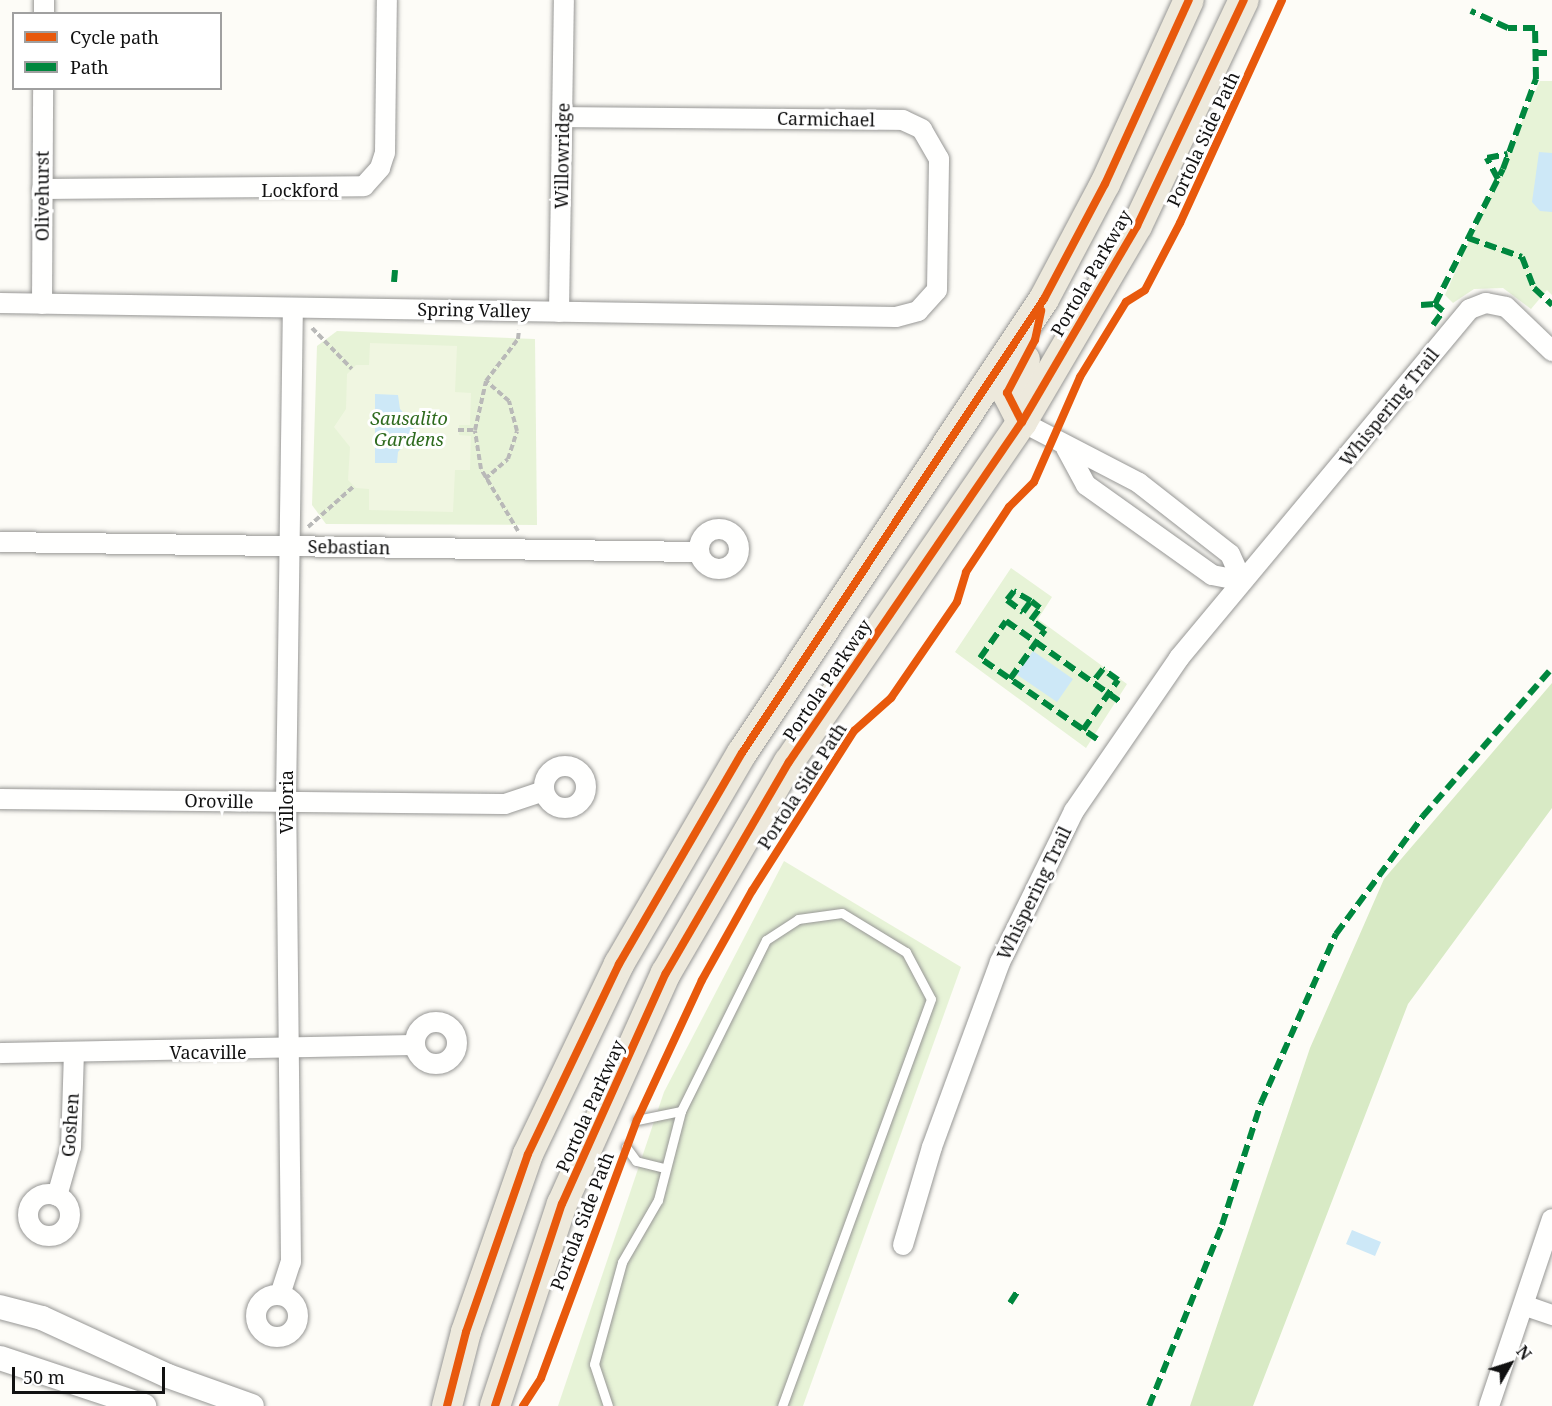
<!DOCTYPE html>
<html>
<head>
<meta charset="utf-8">
<style>
	body { margin:0 }
	#map { position:relative; width:1552px; height:1406px; overflow:hidden; background:#fdfcf7; font-family:"Noto Serif",serif }
	div>[style] { position:absolute }
	.green>* { inset:0; background:#e7f3d7 }
	.forest>* { inset:0; background:#d8eac5 }
	.pitch>* { inset:0; background:#f0f6e1 }
	.water>* { inset:0; background:#cde8f7 }
	.path>* { height:4px; margin-top:-2px; transform-origin:0; background:repeating-linear-gradient(90deg,#b9b9b8 0 6px,transparent 0 9px) }
	.roads { filter:drop-shadow(0 0 2px #979795) drop-shadow(0 0 2px #979795) }
	.service>* { height:9px; margin:-4.5px; padding:0 4.5px; transform-origin:4.5px; border-radius:4.5px; background:#fffffe }
	.minor>* { height:20px; margin:-10px; padding:0 10px; transform-origin:10px; border-radius:10px; background:#fffffe }
	.minor>.ring { margin:-10px; padding:0; box-sizing:content-box; background:none; border:20px solid #fffffe; border-radius:50% }
	.tertiary>* { height:24px; margin:-12px; padding:0 12px; transform-origin:12px; border-radius:12px; background:#fffffe }
	.primary>* { height:30px; margin:-15px; padding:0 15px; transform-origin:15px; border-radius:15px; background:#ede9dc }
	.quiet>* { height:6px; margin-top:-3px; transform-origin:0; background:repeating-linear-gradient(90deg,#00873e 0 12px,transparent 0 18px) }
	.cycleway>* { height:8px; margin:-4px; padding:0 4px; transform-origin:4px; border-radius:4px; background:#e8590c }
	span { translate:-50% -50%; white-space:nowrap; text-align:center; line-height:1.15; -webkit-text-stroke:6px #fff; paint-order:stroke }
	.street-label { font-size:18px; color:#111 }
	.park-label { font-size:18px; color:#2f6b1f; font-style:italic }
	.legend { position:absolute; left:12px; top:12px; width:210px; height:78px; box-sizing:border-box; background:#fff; border:2px solid #a0a0a0; margin:0; padding:8px 10px; list-style:none; font-size:18px; color:#111 }
	.legend li { display:flex; align-items:center; gap:12px; height:30px }
	.legend b { width:30px; border:2px solid #a0a0a0 }
	.north { position:absolute; left:1480px; top:1334px; width:60px; height:60px; -webkit-text-stroke:4px #fff; paint-order:stroke; rotate:51deg; font-size:16px; font-weight:700; line-height:24px; text-align:center; color:#111 }
	.north::after { content:''; display:block; margin:auto; width:21px; height:27px; background:#111; clip-path:polygon(50% 0,100% 100%,50% 72%,0 100%) }
	.scale { position:absolute; left:12px; top:1367px; width:153px; height:27px; box-sizing:border-box; border:3px solid #111; border-top:0; padding-left:8px; font-size:18px; line-height:21px; white-space:nowrap; color:#111; -webkit-text-stroke:4px #fff; paint-order:stroke }
</style>
</head>
<body>
<div id="map">
	<div class="green">
		<div style="clip-path:polygon(1540px 81px,1552px 81px,1552px 295px,1547px 290px,1531px 309px,1503px 288px,1474px 289px,1453px 303px,1445px 295px)"></div>
		<div style="clip-path:polygon(337px 331px,535px 339px,537px 525px,326px 524px,312px 505px,317px 346px)"></div>
		<div style="clip-path:polygon(1011px 568px,1052px 597px,1038px 619px,1127px 684px,1086px 748px,955px 652px)"></div>
		<div style="clip-path:polygon(784px 861px,961px 967px,803px 1406px,558px 1406px,664px 1092px)"></div>
	</div>
	<div class="forest">
		<div style="clip-path:polygon(1552px 683px,1552px 808px,1408px 1004px,1253px 1406px,1190px 1406px,1310px 1048px,1384px 879px)"></div>
	</div>
	<div class="pitch">
		<div style="clip-path:polygon(370px 343px,457px 346px,455px 392px,471px 393px,470px 425px,459px 425px,459px 435px,471px 436px,470px 470px,455px 470px,453px 512px,369px 510px,369px 489px,356px 488px,348px 480px,350px 447px,334px 427px,346px 409px,347px 374px,356px 365px,369px 365px)"></div>
	</div>
	<div class="water">
		<div style="clip-path:polygon(1539px 152px,1552px 153px,1552px 212px,1540px 211px,1532px 202px)"></div>
		<div style="clip-path:polygon(375px 394px,398px 395px,400px 409px,413px 423px,414px 434px,398px 452px,397px 463px,375px 463px)"></div>
		<div style="clip-path:polygon(1033px 651px,1073px 679px,1057px 702px,1016px 674px)"></div>
		<div style="clip-path:polygon(1352px 1230px,1381px 1242px,1375px 1256px,1346px 1244px)"></div>
	</div>
	<div class="path">
		<div style="left:312px;top:328px;width:57px;rotate:45.7deg"></div>
		<div style="left:458px;top:430px;width:17px"></div>
		<div style="left:485px;top:479px;width:30px;rotate:-41deg"></div>
		<div style="left:508px;top:459px;width:29px;rotate:-72deg"></div>
		<div style="left:517px;top:431px;width:31px;rotate:-105deg"></div>
		<div style="left:509px;top:401px;width:30px;rotate:-139deg"></div>
		<div style="left:308px;top:527px;width:62px;rotate:-41.7deg"></div>
		<div style="left:518px;top:531px;width:72px;rotate:-120.8deg"></div>
		<div style="left:481px;top:469px;width:39px;rotate:-99deg"></div>
		<div style="left:475px;top:430px;width:50px;rotate:-77.3deg"></div>
		<div style="left:486px;top:381px;width:53px;rotate:-52.7deg"></div>
		<div style="left:518px;top:339px;width:9px;rotate:-84deg"></div>
	</div>
	<div class="roads">
		<div class="service">
			<div style="left:637px;top:1120px;width:45px;rotate:-11.6deg"></div>
			<div style="left:626px;top:1147px;width:17px;rotate:54deg"></div>
			<div style="left:636px;top:1161px;width:30px;rotate:14deg"></div>
			<div style="left:608px;top:1406px;width:44px;rotate:-108.4deg"></div>
			<div style="left:594px;top:1364px;width:106px;rotate:-74.6deg"></div>
			<div style="left:622px;top:1262px;width:72px;rotate:-59.9deg"></div>
			<div style="left:658px;top:1200px;width:92px;rotate:-75.5deg"></div>
			<div style="left:681px;top:1111px;width:191px;rotate:-63.6deg"></div>
			<div style="left:766px;top:940px;width:38px;rotate:-33deg"></div>
			<div style="left:798px;top:919px;width:44px;rotate:-7.8deg"></div>
			<div style="left:842px;top:913px;width:75px;rotate:31.4deg"></div>
			<div style="left:906px;top:952px;width:53px;rotate:62deg"></div>
			<div style="left:931px;top:999px;width:433px;rotate:110.1deg"></div>
		</div>
		<div class="minor">
			<div style="left:44px;top:14px;width:14px;rotate:-90deg"></div>
			<div style="left:42px;top:189px;width:322px;rotate:-0.5deg"></div>
			<div style="left:364px;top:186px;width:24px;rotate:-48deg"></div>
			<div style="left:380px;top:168px;width:16px;rotate:-72deg"></div>
			<div style="left:385px;top:153px;width:153px;rotate:-89.3deg"></div>
			<div style="left:0;top:303px;width:896px;rotate:0.9deg"></div>
			<div style="left:896px;top:317px;width:23px;rotate:-15deg"></div>
			<div style="left:918px;top:311px;width:28px;rotate:-48deg"></div>
			<div style="left:937px;top:290px;width:131px;rotate:-89.1deg"></div>
			<div style="left:939px;top:159px;width:34px;rotate:-120deg"></div>
			<div style="left:922px;top:129px;width:21px;rotate:-155deg"></div>
			<div style="left:903px;top:120px;width:341px;rotate:-179.5deg"></div>
			<div style="left:42px;top:304px;width:216px;rotate:-89.7deg"></div>
			<div style="left:559px;top:312px;width:312px;rotate:-89.1deg"></div>
			<div style="left:1022px;top:422px;width:132px;rotate:27.5deg"></div>
			<div style="left:1139px;top:483px;width:115px;rotate:38deg"></div>
			<div style="left:1230px;top:554px;width:30px;rotate:66deg"></div>
			<div style="left:1066px;top:448px;width:42px;rotate:61.6deg"></div>
			<div style="left:1086px;top:485px;width:155px;rotate:35.5deg"></div>
			<div style="left:1212px;top:575px;width:31px;rotate:11deg"></div>
			<div class="ring" style="left:699px;top:529px;width:20px;height:20px"></div>
			<div style="left:0;top:542px;width:698px;rotate:0.82deg"></div>
			<div class="ring" style="left:544px;top:766px;width:22px;height:22px"></div>
			<div style="left:0;top:799px;width:505px;rotate:0.57deg"></div>
			<div style="left:505px;top:804px;width:41px;rotate:-18.4deg"></div>
			<div class="ring" style="left:415px;top:1022px;width:22px;height:22px"></div>
			<div style="left:0;top:1053px;width:415px;rotate:-1.1deg"></div>
			<div class="ring" style="left:28px;top:1194px;width:22px;height:22px"></div>
			<div style="left:57px;top:1196px;width:51px;rotate:-74.1deg"></div>
			<div style="left:71px;top:1147px;width:94px;rotate:-88.2deg"></div>
			<div style="left:903px;top:1245px;width:102px;rotate:-73.5deg"></div>
			<div style="left:932px;top:1147px;width:197px;rotate:-69.8deg"></div>
			<div style="left:1000px;top:962px;width:168px;rotate:-63.9deg"></div>
			<div style="left:1074px;top:811px;width:186px;rotate:-55.5deg"></div>
			<div style="left:1179px;top:658px;width:454px;rotate:-50.2deg"></div>
			<div style="left:1470px;top:309px;width:17px;rotate:-21deg"></div>
			<div style="left:1486px;top:303px;width:20px;rotate:11deg"></div>
			<div style="left:1506px;top:307px;width:64px;rotate:43.7deg"></div>
			<div style="left:280px;top:1295px;width:35px;rotate:-72deg"></div>
			<div style="left:291px;top:1262px;width:460px;rotate:-90.6deg"></div>
			<div style="left:286px;top:802px;width:494px;rotate:-89.2deg"></div>
			<div class="ring" style="left:256px;top:1295px;width:22px;height:22px"></div>
			<div style="left:1526px;top:1306px;width:28px;rotate:19deg"></div>
			<div style="left:1489px;top:1406px;width:197px;rotate:-71.4deg"></div>
		</div>
		<div class="tertiary">
			<div style="left:0;top:1307px;width:43px;rotate:14.7deg"></div>
			<div style="left:42px;top:1318px;width:139px;rotate:24.7deg"></div>
			<div style="left:168px;top:1376px;width:89px;rotate:19.7deg"></div>
			<div style="left:0;top:1358px;width:152px;rotate:18.4deg"></div>
		</div>
		<div class="primary">
			<div style="left:1022px;top:422px;width:33px;rotate:-117deg"></div>
			<div style="left:1007px;top:393px;width:38px;rotate:-62deg"></div>
			<div style="left:447px;top:1406px;width:76px;rotate:-75.6deg"></div>
			<div style="left:466px;top:1332px;width:188px;rotate:-70.8deg"></div>
			<div style="left:528px;top:1154px;width:211px;rotate:-64.4deg"></div>
			<div style="left:619px;top:964px;width:244px;rotate:-59.8deg"></div>
			<div style="left:742px;top:753px;width:545px;rotate:-56.37deg"></div>
			<div style="left:1044px;top:299px;width:130px;rotate:-62.1deg"></div>
			<div style="left:1105px;top:184px;width:202px;rotate:-65.5deg"></div>
			<div style="left:495px;top:1406px;width:213px;rotate:-71.7deg"></div>
			<div style="left:562px;top:1204px;width:253px;rotate:-65.8deg"></div>
			<div style="left:666px;top:973px;width:244px;rotate:-59.8deg"></div>
			<div style="left:789px;top:762px;width:412px;rotate:-55.6deg"></div>
			<div style="left:1022px;top:422px;width:227px;rotate:-59.6deg"></div>
			<div style="left:1137px;top:226px;width:250px;rotate:-64.7deg"></div>
		</div>
	</div>
	<div class="quiet">
		<div style="left:1535px;top:53px;width:17px"></div>
		<div style="left:1498px;top:179px;width:24px;rotate:-118deg"></div>
		<div style="left:1487px;top:158px;width:21px;rotate:-11deg"></div>
		<div style="left:1468px;top:238px;width:57px;rotate:19.4deg"></div>
		<div style="left:1522px;top:257px;width:33px;rotate:69deg"></div>
		<div style="left:1534px;top:288px;width:25px;rotate:43deg"></div>
		<div style="left:394px;top:282px;width:12px;rotate:-85deg"></div>
		<div style="left:1421px;top:305px;width:14px;rotate:-4deg"></div>
		<div style="left:1433px;top:325px;width:17px;rotate:-54deg"></div>
		<div style="left:1443px;top:311px;width:11px;rotate:-139deg"></div>
		<div style="left:1435px;top:304px;width:151px;rotate:-63.3deg"></div>
		<div style="left:1503px;top:169px;width:96px;rotate:-69.9deg"></div>
		<div style="left:1536px;top:79px;width:51px;rotate:-91.1deg"></div>
		<div style="left:1535px;top:28px;width:27px;rotate:180deg"></div>
		<div style="left:1508px;top:28px;width:41px;rotate:-155.3deg"></div>
		<div style="left:1010px;top:679px;width:60px;rotate:-54.5deg"></div>
		<div style="left:1045px;top:630px;width:17px;rotate:-144deg"></div>
		<div style="left:1031px;top:620px;width:15px;rotate:-53deg"></div>
		<div style="left:1040px;top:608px;width:11px;rotate:-142deg"></div>
		<div style="left:1031px;top:601px;width:20px;rotate:-150deg"></div>
		<div style="left:1014px;top:591px;width:11px;rotate:128deg"></div>
		<div style="left:1007px;top:600px;width:20px;rotate:37deg"></div>
		<div style="left:1023px;top:612px;width:14px;rotate:-54deg"></div>
		<div style="left:1083px;top:730px;width:61px;rotate:-55deg"></div>
		<div style="left:1118px;top:680px;width:19px;rotate:-144deg"></div>
		<div style="left:1103px;top:669px;width:16px;rotate:128deg"></div>
		<div style="left:1097px;top:739px;width:142px;rotate:-145.3deg"></div>
		<div style="left:980px;top:658px;width:45px;rotate:-54.9deg"></div>
		<div style="left:1006px;top:621px;width:142px;rotate:35.3deg"></div>
		<div style="left:1010px;top:1303px;width:17px;rotate:-57deg"></div>
		<div style="left:1149px;top:1406px;width:195px;rotate:-68deg"></div>
		<div style="left:1222px;top:1225px;width:128px;rotate:-72.3deg"></div>
		<div style="left:1261px;top:1103px;width:185px;rotate:-66.1deg"></div>
		<div style="left:1336px;top:934px;width:147px;rotate:-53.6deg"></div>
		<div style="left:1423px;top:816px;width:196px;rotate:-48.9deg"></div>
	</div>
	<div class="cycleway">
		<div style="left:1022px;top:422px;width:33px;rotate:-117deg"></div>
		<div style="left:1007px;top:393px;width:60px;rotate:-62.2deg"></div>
		<div style="left:1035px;top:340px;width:30px;rotate:-78deg"></div>
		<div style="left:447px;top:1406px;width:76px;rotate:-75.6deg"></div>
		<div style="left:466px;top:1332px;width:188px;rotate:-70.8deg"></div>
		<div style="left:528px;top:1154px;width:211px;rotate:-64.4deg"></div>
		<div style="left:619px;top:964px;width:244px;rotate:-59.8deg"></div>
		<div style="left:742px;top:753px;width:545px;rotate:-56.37deg"></div>
		<div style="left:1044px;top:299px;width:130px;rotate:-62.1deg"></div>
		<div style="left:1105px;top:184px;width:202px;rotate:-65.5deg"></div>
		<div style="left:495px;top:1406px;width:213px;rotate:-71.7deg"></div>
		<div style="left:562px;top:1204px;width:253px;rotate:-65.8deg"></div>
		<div style="left:666px;top:973px;width:244px;rotate:-59.8deg"></div>
		<div style="left:789px;top:762px;width:412px;rotate:-55.6deg"></div>
		<div style="left:1022px;top:422px;width:227px;rotate:-59.6deg"></div>
		<div style="left:1137px;top:226px;width:250px;rotate:-64.7deg"></div>
		<div style="left:523px;top:1406px;width:33px;rotate:-57deg"></div>
		<div style="left:541px;top:1378px;width:275px;rotate:-69.6deg"></div>
		<div style="left:637px;top:1120px;width:154px;rotate:-65.1deg"></div>
		<div style="left:702px;top:980px;width:102px;rotate:-60.7deg"></div>
		<div style="left:752px;top:891px;width:190px;rotate:-57.5deg"></div>
		<div style="left:854px;top:731px;width:50px;rotate:-41.7deg"></div>
		<div style="left:891px;top:698px;width:116px;rotate:-55.5deg"></div>
		<div style="left:957px;top:602px;width:31px;rotate:-73deg"></div>
		<div style="left:966px;top:572px;width:78px;rotate:-56.5deg"></div>
		<div style="left:1009px;top:507px;width:35px;rotate:-45deg"></div>
		<div style="left:1034px;top:482px;width:115px;rotate:-66.3deg"></div>
		<div style="left:1080px;top:377px;width:88px;rotate:-58.5deg"></div>
		<div style="left:1126px;top:302px;width:22px;rotate:-32deg"></div>
		<div style="left:1145px;top:290px;width:76px;rotate:-62.4deg"></div>
		<div style="left:1180px;top:223px;width:245px;rotate:-65.4deg"></div>
	</div>
	<div class="street-label">
		<span style="left:826px;top:119px;rotate:1deg">Carmichael</span>
		<span style="left:1203px;top:139px;rotate:-65deg">Portola Side Path</span>
		<span style="left:562px;top:156px;rotate:-89deg">Willowridge</span>
		<span style="left:300px;top:190px">Lockford</span>
		<span style="left:42px;top:196px;rotate:-90deg">Olivehurst</span>
		<span style="left:1091px;top:273px;rotate:-60deg">Portola Parkway</span>
		<span style="left:474px;top:310px;rotate:1deg">Spring Valley</span>
		<span style="left:1389px;top:407px;rotate:-51deg">Whispering Trail</span>
		<span style="left:349px;top:547px;rotate:1deg">Sebastian</span>
		<span style="left:827px;top:680px;rotate:-56deg">Portola Parkway</span>
		<span style="left:802px;top:786px;rotate:-57deg">Portola Side Path</span>
		<span style="left:219px;top:801px;rotate:1deg">Oroville</span>
		<span style="left:286px;top:802px;rotate:-90deg">Villoria</span>
		<span style="left:1034px;top:893px;rotate:-64deg">Whispering Trail</span>
		<span style="left:208px;top:1052px">Vacaville</span>
		<span style="left:590px;top:1106px;rotate:-66deg">Portola Parkway</span>
		<span style="left:70px;top:1125px;rotate:-86deg">Goshen</span>
		<span style="left:582px;top:1221px;rotate:-69deg">Portola Side Path</span>
	</div>
	<div class="park-label">
		<span style="left:409px;top:429px">Sausalito<br>Gardens</span>
	</div>
	<ul class="legend">
	<li><b style="height:8px;background:#e8590c"></b>Cycle path</li>
	<li><b style="height:8px;background:#00873e"></b>Path</li>
	</ul>
	<div class="north">N</div>
	<div class="scale">50 m</div>
</div>
</body>
</html>
